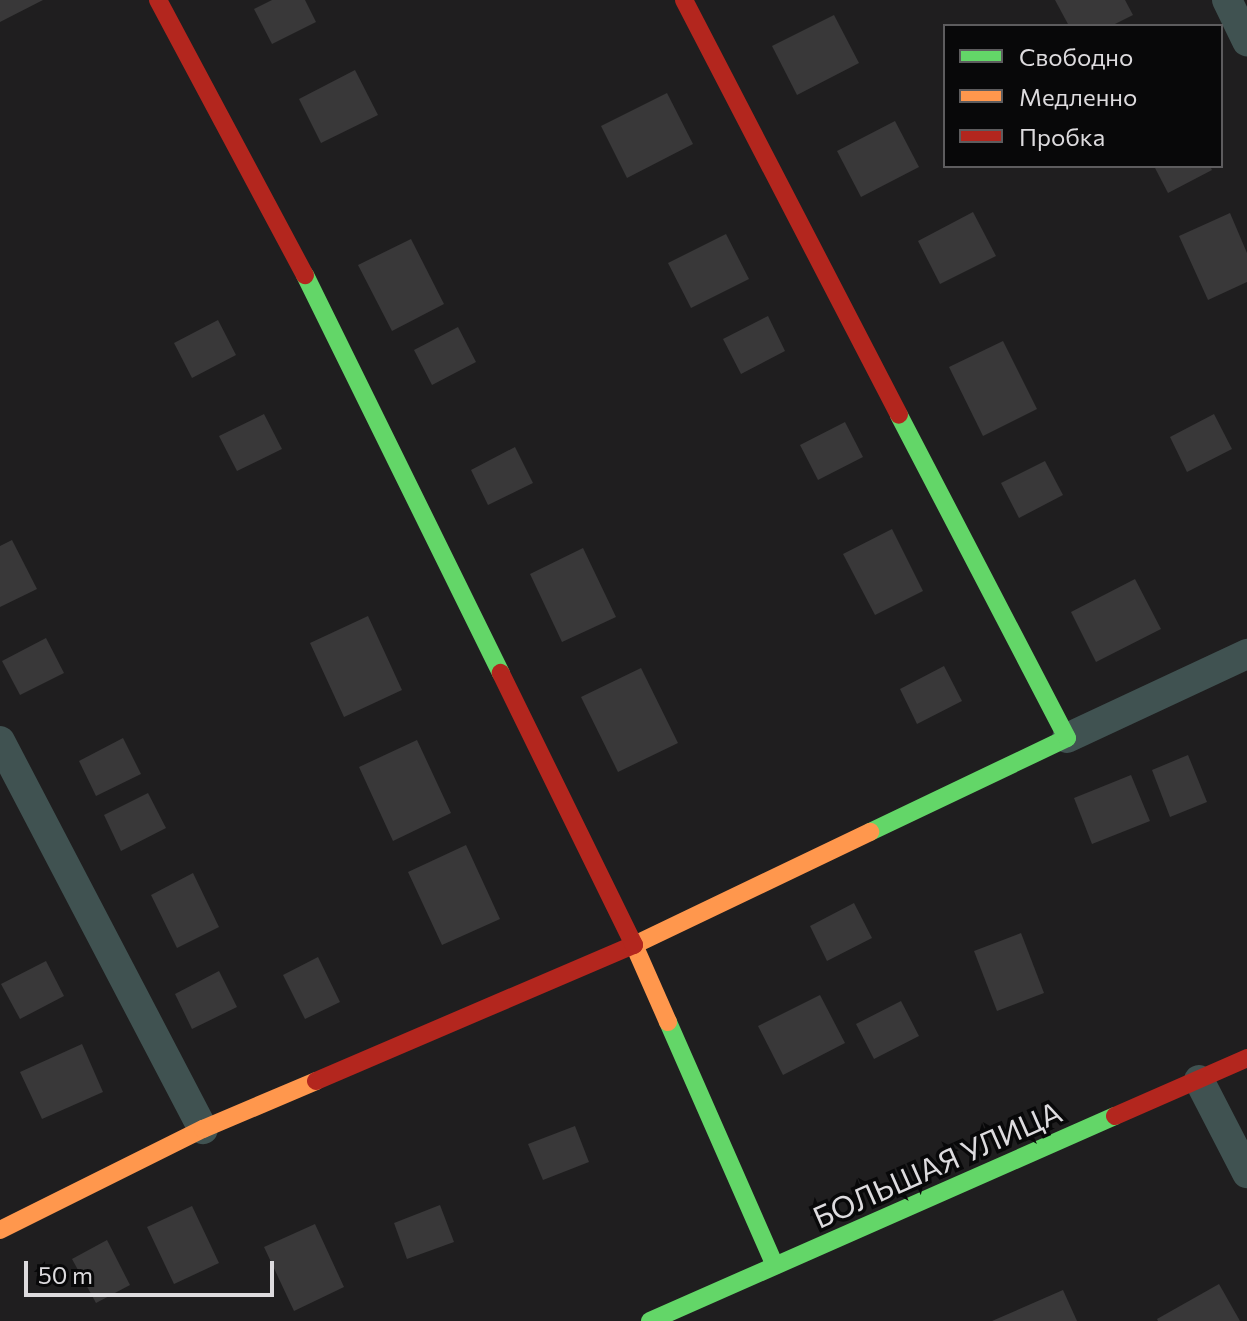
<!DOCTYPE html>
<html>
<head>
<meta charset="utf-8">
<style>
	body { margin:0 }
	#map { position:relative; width:1247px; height:1321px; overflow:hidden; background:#1f1e1f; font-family:Commissioner,sans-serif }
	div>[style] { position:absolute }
	.building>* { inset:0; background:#393839 }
	.street>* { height:30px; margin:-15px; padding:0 15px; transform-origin:15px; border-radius:15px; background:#405251 }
	.fast>* { height:18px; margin:-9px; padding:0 9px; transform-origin:9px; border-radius:9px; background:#63d668 }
	.slow>* { height:18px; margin:-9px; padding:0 9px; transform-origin:9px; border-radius:9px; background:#ff974d }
	.jam>* { height:18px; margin:-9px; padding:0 9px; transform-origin:9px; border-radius:9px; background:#b3261e }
	span { translate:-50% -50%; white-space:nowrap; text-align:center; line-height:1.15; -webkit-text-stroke:7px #080809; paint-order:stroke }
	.street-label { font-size:30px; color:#dddbde }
	.legend { position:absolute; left:943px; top:24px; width:280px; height:144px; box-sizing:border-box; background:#080809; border:2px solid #5d5c5e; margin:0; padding:10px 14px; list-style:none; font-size:24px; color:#dddbde }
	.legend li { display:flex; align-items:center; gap:16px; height:40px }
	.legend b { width:40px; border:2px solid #5d5c5e }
	.scale { position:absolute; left:24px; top:1261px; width:250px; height:36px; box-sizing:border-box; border:4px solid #dddbde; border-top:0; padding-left:10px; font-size:24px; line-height:28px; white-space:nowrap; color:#dddbde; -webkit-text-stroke:6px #080809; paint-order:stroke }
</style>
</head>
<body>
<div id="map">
	<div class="building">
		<div style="clip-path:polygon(0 0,43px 0,0 22px)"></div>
		<div style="clip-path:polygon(272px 0,305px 0,316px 22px,272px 44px,254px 9px)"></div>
		<div style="clip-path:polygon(1055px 0,1125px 0,1133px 15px,1111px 26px,1069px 26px)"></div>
		<div style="clip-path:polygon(834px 15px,859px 63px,797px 95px,772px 46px)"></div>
		<div style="clip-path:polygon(355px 70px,378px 115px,321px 143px,299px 99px)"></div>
		<div style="clip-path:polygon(667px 93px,693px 144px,627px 178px,601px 126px)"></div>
		<div style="clip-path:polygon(895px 121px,919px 167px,861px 197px,837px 151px)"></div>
		<div style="clip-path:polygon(1154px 166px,1210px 166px,1212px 170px,1168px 193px)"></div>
		<div style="clip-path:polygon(973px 212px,996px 256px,940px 284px,918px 241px)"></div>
		<div style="clip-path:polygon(1230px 213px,1247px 253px,1247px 282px,1208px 300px,1179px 236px)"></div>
		<div style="clip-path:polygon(726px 234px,749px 279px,691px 308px,668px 263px)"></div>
		<div style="clip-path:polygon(411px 239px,444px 304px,392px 331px,358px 265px)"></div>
		<div style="clip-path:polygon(768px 316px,785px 351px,741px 374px,723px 339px)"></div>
		<div style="clip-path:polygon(218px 320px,236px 355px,192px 378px,174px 343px)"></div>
		<div style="clip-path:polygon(458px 327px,476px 362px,432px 385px,414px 350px)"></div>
		<div style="clip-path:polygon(1003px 341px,1037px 409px,983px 436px,949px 367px)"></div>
		<div style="clip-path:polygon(264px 414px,282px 449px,237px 471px,219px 436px)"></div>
		<div style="clip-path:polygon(1214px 414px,1232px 449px,1187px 472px,1170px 437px)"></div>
		<div style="clip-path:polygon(845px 422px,863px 457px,818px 480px,800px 445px)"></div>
		<div style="clip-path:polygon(515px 447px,533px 483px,488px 505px,471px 470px)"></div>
		<div style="clip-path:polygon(1045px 461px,1063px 495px,1019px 518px,1001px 483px)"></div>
		<div style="clip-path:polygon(892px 529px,923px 591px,875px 615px,843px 554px)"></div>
		<div style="clip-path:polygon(12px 540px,37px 589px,0 607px,0 546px)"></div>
		<div style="clip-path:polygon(583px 548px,616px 617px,562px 642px,530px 574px)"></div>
		<div style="clip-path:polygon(1135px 579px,1161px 629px,1096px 662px,1071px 612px)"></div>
		<div style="clip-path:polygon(368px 616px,402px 690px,344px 717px,310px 643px)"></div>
		<div style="clip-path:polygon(46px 638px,64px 673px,20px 695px,2px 661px)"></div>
		<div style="clip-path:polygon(944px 666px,962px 701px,917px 724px,900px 689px)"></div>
		<div style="clip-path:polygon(641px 668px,678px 743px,618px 772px,581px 697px)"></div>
		<div style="clip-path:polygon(123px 738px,141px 774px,96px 796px,79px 761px)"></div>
		<div style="clip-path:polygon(417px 740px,451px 813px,393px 841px,359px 767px)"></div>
		<div style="clip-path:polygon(1188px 755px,1207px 802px,1170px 817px,1152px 770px)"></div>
		<div style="clip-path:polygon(1131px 775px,1150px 821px,1092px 844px,1074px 798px)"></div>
		<div style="clip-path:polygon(148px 793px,166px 828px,121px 851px,104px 815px)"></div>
		<div style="clip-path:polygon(466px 845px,500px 919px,442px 945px,408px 872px)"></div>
		<div style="clip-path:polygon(193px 873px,219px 927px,177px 948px,151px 895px)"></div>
		<div style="clip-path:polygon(854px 903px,872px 938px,827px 961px,810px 926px)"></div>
		<div style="clip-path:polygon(1021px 933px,1044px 993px,997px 1011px,974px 951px)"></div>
		<div style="clip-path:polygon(318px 957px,340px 1002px,305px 1019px,283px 975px)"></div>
		<div style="clip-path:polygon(46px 961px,64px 996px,20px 1019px,1px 984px)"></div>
		<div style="clip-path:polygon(219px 971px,237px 1007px,192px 1029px,175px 994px)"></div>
		<div style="clip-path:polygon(820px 995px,845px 1043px,783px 1075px,758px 1026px)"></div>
		<div style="clip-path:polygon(901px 1001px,919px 1036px,874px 1059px,856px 1024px)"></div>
		<div style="clip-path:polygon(82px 1044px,103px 1092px,42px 1119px,20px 1072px)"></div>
		<div style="clip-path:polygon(575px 1126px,589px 1162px,543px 1180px,528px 1144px)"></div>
		<div style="clip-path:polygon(440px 1205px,454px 1242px,407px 1259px,394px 1223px)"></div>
		<div style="clip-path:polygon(192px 1206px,219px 1263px,174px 1284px,147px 1227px)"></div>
		<div style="clip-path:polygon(315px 1224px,344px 1287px,294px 1311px,264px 1247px)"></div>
		<div style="clip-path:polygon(107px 1240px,130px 1285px,96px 1303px,72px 1259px)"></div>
		<div style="clip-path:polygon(1219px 1284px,1240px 1321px,1158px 1321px,1157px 1319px)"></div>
		<div style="clip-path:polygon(1063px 1290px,1077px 1321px,992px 1321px)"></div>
	</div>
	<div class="street">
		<div style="left:1227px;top:0;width:46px;rotate:64deg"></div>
		<div style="left:1067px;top:738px;width:199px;rotate:-25deg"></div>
		<div style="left:0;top:741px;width:438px;rotate:62.4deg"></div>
		<div style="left:1199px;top:1080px;width:105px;rotate:62.7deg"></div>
	</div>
	<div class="fast">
		<div style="left:305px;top:275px;width:444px;rotate:63.8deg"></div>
		<div style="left:870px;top:832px;width:218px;rotate:-25.5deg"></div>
		<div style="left:1067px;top:738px;width:364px;rotate:-117.5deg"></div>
		<div style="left:668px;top:1022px;width:266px;rotate:66.3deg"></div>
		<div style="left:650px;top:1321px;width:508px;rotate:-23.79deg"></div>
	</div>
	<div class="slow">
		<div style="left:668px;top:1022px;width:84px;rotate:-113.8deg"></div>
		<div style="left:634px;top:945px;width:262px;rotate:-25.6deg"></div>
		<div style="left:0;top:1230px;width:227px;rotate:-26.5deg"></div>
		<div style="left:203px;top:1129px;width:123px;rotate:-23deg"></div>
	</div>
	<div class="jam">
		<div style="left:158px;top:0;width:312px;rotate:61.9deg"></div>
		<div style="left:684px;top:0;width:467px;rotate:62.6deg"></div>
		<div style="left:316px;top:1081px;width:346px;rotate:-23.2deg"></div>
		<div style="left:634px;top:945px;width:303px;rotate:-116.1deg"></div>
		<div style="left:1115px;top:1116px;width:144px;rotate:-23.7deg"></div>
	</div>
	<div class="street-label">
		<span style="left:937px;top:1164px;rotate:-24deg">БОЛЬШАЯ УЛИЦА</span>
	</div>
	<ul class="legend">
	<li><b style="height:10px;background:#63d668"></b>Свободно</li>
	<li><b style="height:10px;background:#ff974d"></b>Медленно</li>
	<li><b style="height:10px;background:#b3261e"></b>Пробка</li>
	</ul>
	<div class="scale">50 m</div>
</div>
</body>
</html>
